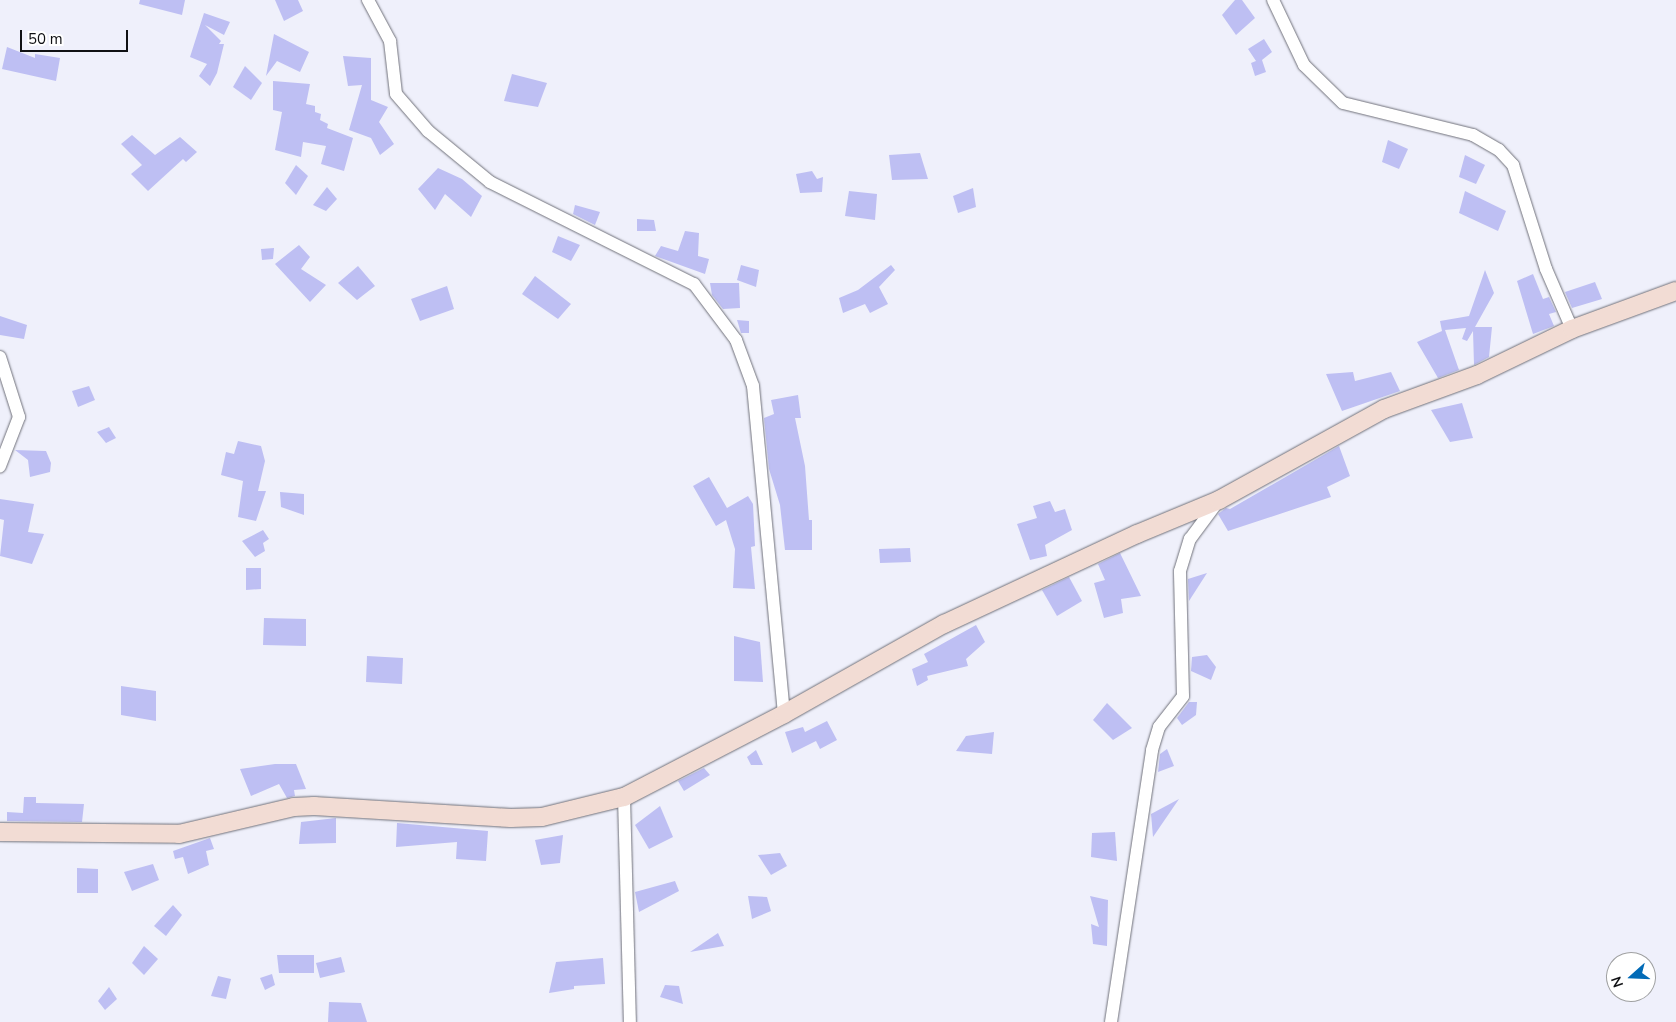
<!DOCTYPE html>
<html>
<head>
<meta charset="utf-8">
<style>
	body { margin:0 }
	#map { position:relative; width:1676px; height:1022px; overflow:hidden; background:#eff0fb; font-family:"Nunito Sans",sans-serif }
	div>[style] { position:absolute }
	.building>* { inset:0; background:#bebff3 }
	.roads { filter:drop-shadow(0 0 1px #70717a) drop-shadow(0 0 1px #70717a) }
	.street>* { height:12px; margin:-6px; padding:0 6px; transform-origin:6px; border-radius:6px; background:#fff }
	.secondary>* { height:18px; margin:-9px; padding:0 9px; transform-origin:9px; border-radius:9px; background:#f2dcd4 }
	span { translate:-50% -50%; white-space:nowrap; text-align:center; line-height:1.15; -webkit-text-stroke:4px #fff; paint-order:stroke }
	.north { position:absolute; left:1606px; top:952px; width:50px; height:50px; box-sizing:border-box; background:#fff; border:1px solid #9fa0a1; border-radius:50%; rotate:250deg; font-size:14px; font-weight:700; line-height:20px; text-align:center; color:#101114 }
	.north::after { content:''; display:block; margin:auto; width:18px; height:22px; background:#026bb7; clip-path:polygon(50% 0,100% 100%,50% 72%,0 100%) }
	.scale { position:absolute; left:20px; top:30px; width:108px; height:22px; box-sizing:border-box; border:2px solid #101114; border-top:0; padding-left:6px; font-size:15px; line-height:18px; white-space:nowrap; color:#101114; -webkit-text-stroke:4px #fff; paint-order:stroke }
</style>
</head>
<body>
<div id="map">
	<div class="building">
		<div style="clip-path:polygon(140px 0,185px 0,182px 15px,139px 4px)"></div>
		<div style="clip-path:polygon(275px 0,298px 0,303px 11px,284px 21px)"></div>
		<div style="clip-path:polygon(1235px 0,1242px 0,1255px 18px,1236px 35px,1222px 15px)"></div>
		<div style="clip-path:polygon(204px 13px,230px 22px,224px 35px,205px 25px,221px 41px,219px 44px,224px 44px,217px 73px,210px 86px,199px 76px,207px 64px,190px 57px)"></div>
		<div style="clip-path:polygon(274px 34px,309px 52px,300px 72px,277px 61px,266px 76px)"></div>
		<div style="clip-path:polygon(1264px 39px,1272px 52px,1262px 60px,1266px 72px,1255px 76px,1251px 63px,1256px 61px,1248px 49px)"></div>
		<div style="clip-path:polygon(7px 47px,35px 58px,35px 54px,60px 58px,56px 81px,2px 69px)"></div>
		<div style="clip-path:polygon(343px 56px,371px 58px,371px 100px,388px 107px,379px 122px,394px 144px,380px 155px,371px 138px,349px 130px,362px 85px,348px 86px)"></div>
		<div style="clip-path:polygon(245px 66px,262px 83px,251px 100px,233px 87px)"></div>
		<div style="clip-path:polygon(512px 74px,547px 83px,538px 107px,504px 101px)"></div>
		<div style="clip-path:polygon(273px 81px,310px 84px,306px 104px,315px 106px,315px 112px,321px 114px,320px 120px,328px 124px,327px 128px,353px 138px,344px 171px,321px 164px,326px 146px,303px 142px,301px 157px,275px 150px,282px 112px,273px 110px)"></div>
		<div style="clip-path:polygon(132px 135px,155px 155px,180px 137px,197px 152px,186px 162px,183px 159px,148px 191px,131px 174px,142px 165px,121px 144px)"></div>
		<div style="clip-path:polygon(1388px 140px,1408px 149px,1399px 169px,1382px 162px)"></div>
		<div style="clip-path:polygon(920px 153px,928px 179px,892px 180px,889px 155px)"></div>
		<div style="clip-path:polygon(1465px 155px,1485px 165px,1476px 184px,1459px 177px)"></div>
		<div style="clip-path:polygon(296px 165px,308px 176px,296px 195px,285px 183px)"></div>
		<div style="clip-path:polygon(438px 168px,462px 179px,482px 196px,471px 217px,445px 194px,435px 210px,418px 189px)"></div>
		<div style="clip-path:polygon(812px 171px,817px 179px,823px 177px,822px 192px,800px 193px,796px 174px)"></div>
		<div style="clip-path:polygon(327px 187px,337px 199px,326px 211px,313px 205px)"></div>
		<div style="clip-path:polygon(973px 188px,976px 207px,958px 213px,953px 196px)"></div>
		<div style="clip-path:polygon(849px 191px,877px 194px,875px 220px,845px 216px)"></div>
		<div style="clip-path:polygon(1465px 191px,1506px 211px,1498px 231px,1459px 213px)"></div>
		<div style="clip-path:polygon(575px 205px,600px 212px,595px 225px,573px 214px)"></div>
		<div style="clip-path:polygon(637px 219px,654px 220px,656px 231px,637px 231px)"></div>
		<div style="clip-path:polygon(685px 231px,699px 233px,698px 256px,709px 259px,705px 274px,655px 256px,661px 246px,678px 251px)"></div>
		<div style="clip-path:polygon(558px 236px,580px 245px,571px 261px,552px 252px)"></div>
		<div style="clip-path:polygon(299px 245px,310px 257px,301px 269px,326px 285px,310px 302px,275px 264px)"></div>
		<div style="clip-path:polygon(274px 248px,273px 259px,262px 260px,261px 249px)"></div>
		<div style="clip-path:polygon(741px 265px,759px 270px,756px 287px,737px 280px)"></div>
		<div style="clip-path:polygon(891px 265px,895px 270px,879px 287px,888px 304px,870px 313px,865px 304px,843px 313px,839px 298px,858px 290px)"></div>
		<div style="clip-path:polygon(358px 266px,375px 286px,357px 300px,338px 283px)"></div>
		<div style="clip-path:polygon(1485px 270px,1494px 293px,1475px 327px,1492px 327px,1489px 357px,1474px 365px,1473px 331px,1467px 341px,1462px 339px,1466px 328px,1445px 330px,1459px 370px,1438px 378px,1417px 342px,1442px 331px,1440px 321px,1469px 316px)"></div>
		<div style="clip-path:polygon(1533px 274px,1543px 299px,1549px 297px,1556px 312px,1549px 314px,1554px 326px,1533px 334px,1517px 281px)"></div>
		<div style="clip-path:polygon(535px 276px,571px 304px,558px 319px,522px 294px)"></div>
		<div style="clip-path:polygon(1595px 282px,1602px 299px,1572px 308px,1565px 292px)"></div>
		<div style="clip-path:polygon(710px 283px,739px 283px,740px 308px,723px 309px,712px 295px)"></div>
		<div style="clip-path:polygon(447px 286px,454px 309px,420px 321px,411px 299px)"></div>
		<div style="clip-path:polygon(0 316px,27px 325px,24px 339px,0 335px)"></div>
		<div style="clip-path:polygon(737px 320px,749px 321px,749px 333px,741px 333px)"></div>
		<div style="clip-path:polygon(1353px 372px,1355px 381px,1391px 372px,1400px 391px,1342px 411px,1326px 374px)"></div>
		<div style="clip-path:polygon(89px 386px,95px 400px,78px 407px,72px 391px)"></div>
		<div style="clip-path:polygon(798px 395px,801px 418px,795px 418px,805px 466px,809px 520px,812px 520px,812px 550px,785px 550px,780px 505px,769px 469px,764px 418px,774px 414px,771px 400px)"></div>
		<div style="clip-path:polygon(1462px 403px,1473px 438px,1450px 442px,1431px 410px)"></div>
		<div style="clip-path:polygon(109px 427px,116px 438px,106px 443px,97px 432px)"></div>
		<div style="clip-path:polygon(238px 441px,261px 446px,265px 461px,258px 491px,266px 491px,256px 521px,238px 517px,243px 481px,221px 475px,226px 452px,234px 454px)"></div>
		<div style="clip-path:polygon(1339px 446px,1350px 476px,1327px 487px,1331px 497px,1228px 531px,1218px 514px,1226px 508px,1230px 509px)"></div>
		<div style="clip-path:polygon(15px 450px,46px 451px,51px 463px,50px 472px,30px 477px,28px 460px)"></div>
		<div style="clip-path:polygon(709px 477px,727px 508px,748px 496px,753px 504px,755px 546px,751px 547px,755px 589px,733px 588px,735px 549px,726px 520px,716px 526px,693px 486px)"></div>
		<div style="clip-path:polygon(280px 492px,304px 494px,304px 515px,281px 507px)"></div>
		<div style="clip-path:polygon(0 499px,34px 504px,28px 532px,44px 534px,32px 564px,0 556px,4px 520px,0 519px)"></div>
		<div style="clip-path:polygon(1050px 501px,1055px 512px,1065px 509px,1072px 530px,1045px 545px,1047px 556px,1030px 560px,1017px 524px,1037px 518px,1033px 506px)"></div>
		<div style="clip-path:polygon(263px 530px,269px 539px,263px 543px,265px 551px,255px 557px,242px 541px)"></div>
		<div style="clip-path:polygon(910px 548px,911px 562px,880px 563px,879px 549px)"></div>
		<div style="clip-path:polygon(1120px 553px,1141px 596px,1121px 599px,1123px 613px,1104px 618px,1094px 583px,1105px 580px,1098px 564px)"></div>
		<div style="clip-path:polygon(246px 568px,261px 568px,261px 589px,246px 590px)"></div>
		<div style="clip-path:polygon(1207px 573px,1189px 601px,1188px 579px)"></div>
		<div style="clip-path:polygon(1069px 577px,1082px 601px,1057px 616px,1042px 590px)"></div>
		<div style="clip-path:polygon(264px 618px,306px 619px,306px 646px,263px 645px)"></div>
		<div style="clip-path:polygon(976px 625px,985px 642px,966px 659px,968px 666px,927px 676px,928px 680px,917px 686px,912px 669px,928px 662px,924px 654px)"></div>
		<div style="clip-path:polygon(734px 636px,760px 642px,763px 682px,734px 681px)"></div>
		<div style="clip-path:polygon(1207px 655px,1216px 667px,1211px 680px,1191px 671px,1192px 657px)"></div>
		<div style="clip-path:polygon(367px 656px,403px 658px,402px 684px,366px 682px)"></div>
		<div style="clip-path:polygon(121px 686px,156px 691px,156px 721px,121px 715px)"></div>
		<div style="clip-path:polygon(1189px 702px,1197px 702px,1196px 715px,1182px 725px,1177px 718px)"></div>
		<div style="clip-path:polygon(1107px 703px,1132px 728px,1113px 740px,1093px 720px)"></div>
		<div style="clip-path:polygon(827px 721px,837px 740px,820px 749px,816px 741px,792px 753px,785px 732px,803px 727px,805px 732px)"></div>
		<div style="clip-path:polygon(994px 732px,992px 754px,956px 751px,966px 736px)"></div>
		<div style="clip-path:polygon(1167px 749px,1174px 766px,1158px 772px,1160px 754px)"></div>
		<div style="clip-path:polygon(756px 750px,763px 765px,751px 765px,747px 757px)"></div>
		<div style="clip-path:polygon(275px 764px,296px 764px,306px 789px,294px 790px,295px 796px,287px 798px,279px 784px,251px 796px,240px 769px)"></div>
		<div style="clip-path:polygon(704px 768px,710px 775px,684px 791px,678px 781px)"></div>
		<div style="clip-path:polygon(24px 797px,36px 797px,36px 803px,84px 804px,82px 822px,7px 821px,7px 812px,23px 813px)"></div>
		<div style="clip-path:polygon(1179px 799px,1153px 837px,1151px 814px)"></div>
		<div style="clip-path:polygon(660px 806px,673px 837px,649px 849px,635px 825px)"></div>
		<div style="clip-path:polygon(336px 818px,336px 843px,299px 844px,301px 822px)"></div>
		<div style="clip-path:polygon(397px 823px,488px 831px,486px 861px,456px 859px,457px 842px,396px 847px)"></div>
		<div style="clip-path:polygon(1115px 832px,1117px 861px,1091px 857px,1092px 833px)"></div>
		<div style="clip-path:polygon(563px 835px,560px 863px,541px 865px,535px 840px)"></div>
		<div style="clip-path:polygon(210px 838px,214px 849px,206px 851px,209px 865px,188px 874px,183px 857px,175px 859px,173px 851px)"></div>
		<div style="clip-path:polygon(780px 853px,787px 866px,771px 875px,758px 855px)"></div>
		<div style="clip-path:polygon(153px 864px,159px 880px,132px 891px,124px 872px)"></div>
		<div style="clip-path:polygon(77px 868px,98px 869px,98px 893px,77px 893px)"></div>
		<div style="clip-path:polygon(675px 881px,679px 891px,639px 912px,635px 892px)"></div>
		<div style="clip-path:polygon(748px 896px,767px 897px,771px 911px,752px 919px)"></div>
		<div style="clip-path:polygon(1090px 896px,1108px 900px,1107px 946px,1093px 944px,1091px 924px,1099px 927px)"></div>
		<div style="clip-path:polygon(173px 905px,182px 915px,166px 936px,154px 926px)"></div>
		<div style="clip-path:polygon(718px 933px,724px 946px,690px 952px)"></div>
		<div style="clip-path:polygon(144px 946px,158px 959px,144px 975px,132px 963px)"></div>
		<div style="clip-path:polygon(277px 955px,314px 955px,314px 973px,279px 973px)"></div>
		<div style="clip-path:polygon(341px 957px,345px 972px,320px 978px,316px 963px)"></div>
		<div style="clip-path:polygon(603px 958px,605px 984px,574px 986px,574px 989px,549px 993px,556px 962px)"></div>
		<div style="clip-path:polygon(272px 974px,275px 985px,265px 990px,260px 978px)"></div>
		<div style="clip-path:polygon(218px 976px,231px 979px,226px 999px,211px 996px)"></div>
		<div style="clip-path:polygon(665px 985px,679px 986px,683px 1004px,660px 997px)"></div>
		<div style="clip-path:polygon(109px 987px,117px 999px,105px 1010px,98px 1001px)"></div>
		<div style="clip-path:polygon(329px 1002px,361px 1003px,367px 1022px,328px 1022px)"></div>
	</div>
	<div class="roads">
		<div class="street">
			<div style="left:368px;top:0;width:47px;rotate:61.8deg"></div>
			<div style="left:390px;top:41px;width:53px;rotate:83.5deg"></div>
			<div style="left:396px;top:94px;width:49px;rotate:49.1deg"></div>
			<div style="left:428px;top:131px;width:80px;rotate:39.4deg"></div>
			<div style="left:490px;top:182px;width:228px;rotate:26.6deg"></div>
			<div style="left:694px;top:284px;width:70px;rotate:53.1deg"></div>
			<div style="left:736px;top:340px;width:49px;rotate:69.7deg"></div>
			<div style="left:753px;top:386px;width:329px;rotate:84.6deg"></div>
			<div style="left:1273px;top:0;width:72px;rotate:64.5deg"></div>
			<div style="left:1304px;top:65px;width:54px;rotate:44.3deg"></div>
			<div style="left:1343px;top:103px;width:134px;rotate:13.8deg"></div>
			<div style="left:1473px;top:135px;width:30px;rotate:30deg"></div>
			<div style="left:1499px;top:150px;width:21px;rotate:47deg"></div>
			<div style="left:1513px;top:165px;width:109px;rotate:72.4deg"></div>
			<div style="left:1546px;top:269px;width:65px;rotate:66.6deg"></div>
			<div style="left:0;top:357px;width:63px;rotate:72.4deg"></div>
			<div style="left:19px;top:417px;width:53px;rotate:111.2deg"></div>
			<div style="left:624px;top:797px;width:225px;rotate:88.5deg"></div>
			<div style="left:1111px;top:1022px;width:275px;rotate:-81.4deg"></div>
			<div style="left:1152px;top:750px;width:24px;rotate:-73deg"></div>
			<div style="left:1159px;top:727px;width:39px;rotate:-52deg"></div>
			<div style="left:1183px;top:696px;width:125px;rotate:-91.4deg"></div>
			<div style="left:1180px;top:571px;width:34px;rotate:-73deg"></div>
			<div style="left:1190px;top:539px;width:49px;rotate:-53.4deg"></div>
		</div>
		<div class="secondary">
			<div style="left:0;top:832px;width:179px;rotate:0.6deg"></div>
			<div style="left:179px;top:834px;width:118px;rotate:-13.2deg"></div>
			<div style="left:294px;top:807px;width:20px;rotate:-3deg"></div>
			<div style="left:314px;top:806px;width:197px;rotate:3.5deg"></div>
			<div style="left:511px;top:818px;width:31px;rotate:-2deg"></div>
			<div style="left:542px;top:817px;width:84px;rotate:-13.7deg"></div>
			<div style="left:624px;top:797px;width:180px;rotate:-27.4deg"></div>
			<div style="left:784px;top:714px;width:184px;rotate:-29.4deg"></div>
			<div style="left:944px;top:624px;width:213px;rotate:-25deg"></div>
			<div style="left:1137px;top:534px;width:89px;rotate:-22.5deg"></div>
			<div style="left:1219px;top:500px;width:188px;rotate:-28.9deg"></div>
			<div style="left:1384px;top:409px;width:99px;rotate:-20.1deg"></div>
			<div style="left:1477px;top:375px;width:106px;rotate:-25.8deg"></div>
			<div style="left:1572px;top:329px;width:111px;rotate:-20.1deg"></div>
		</div>
	</div>
	<div class="north">N</div>
	<div class="scale">50 m</div>
</div>
</body>
</html>
